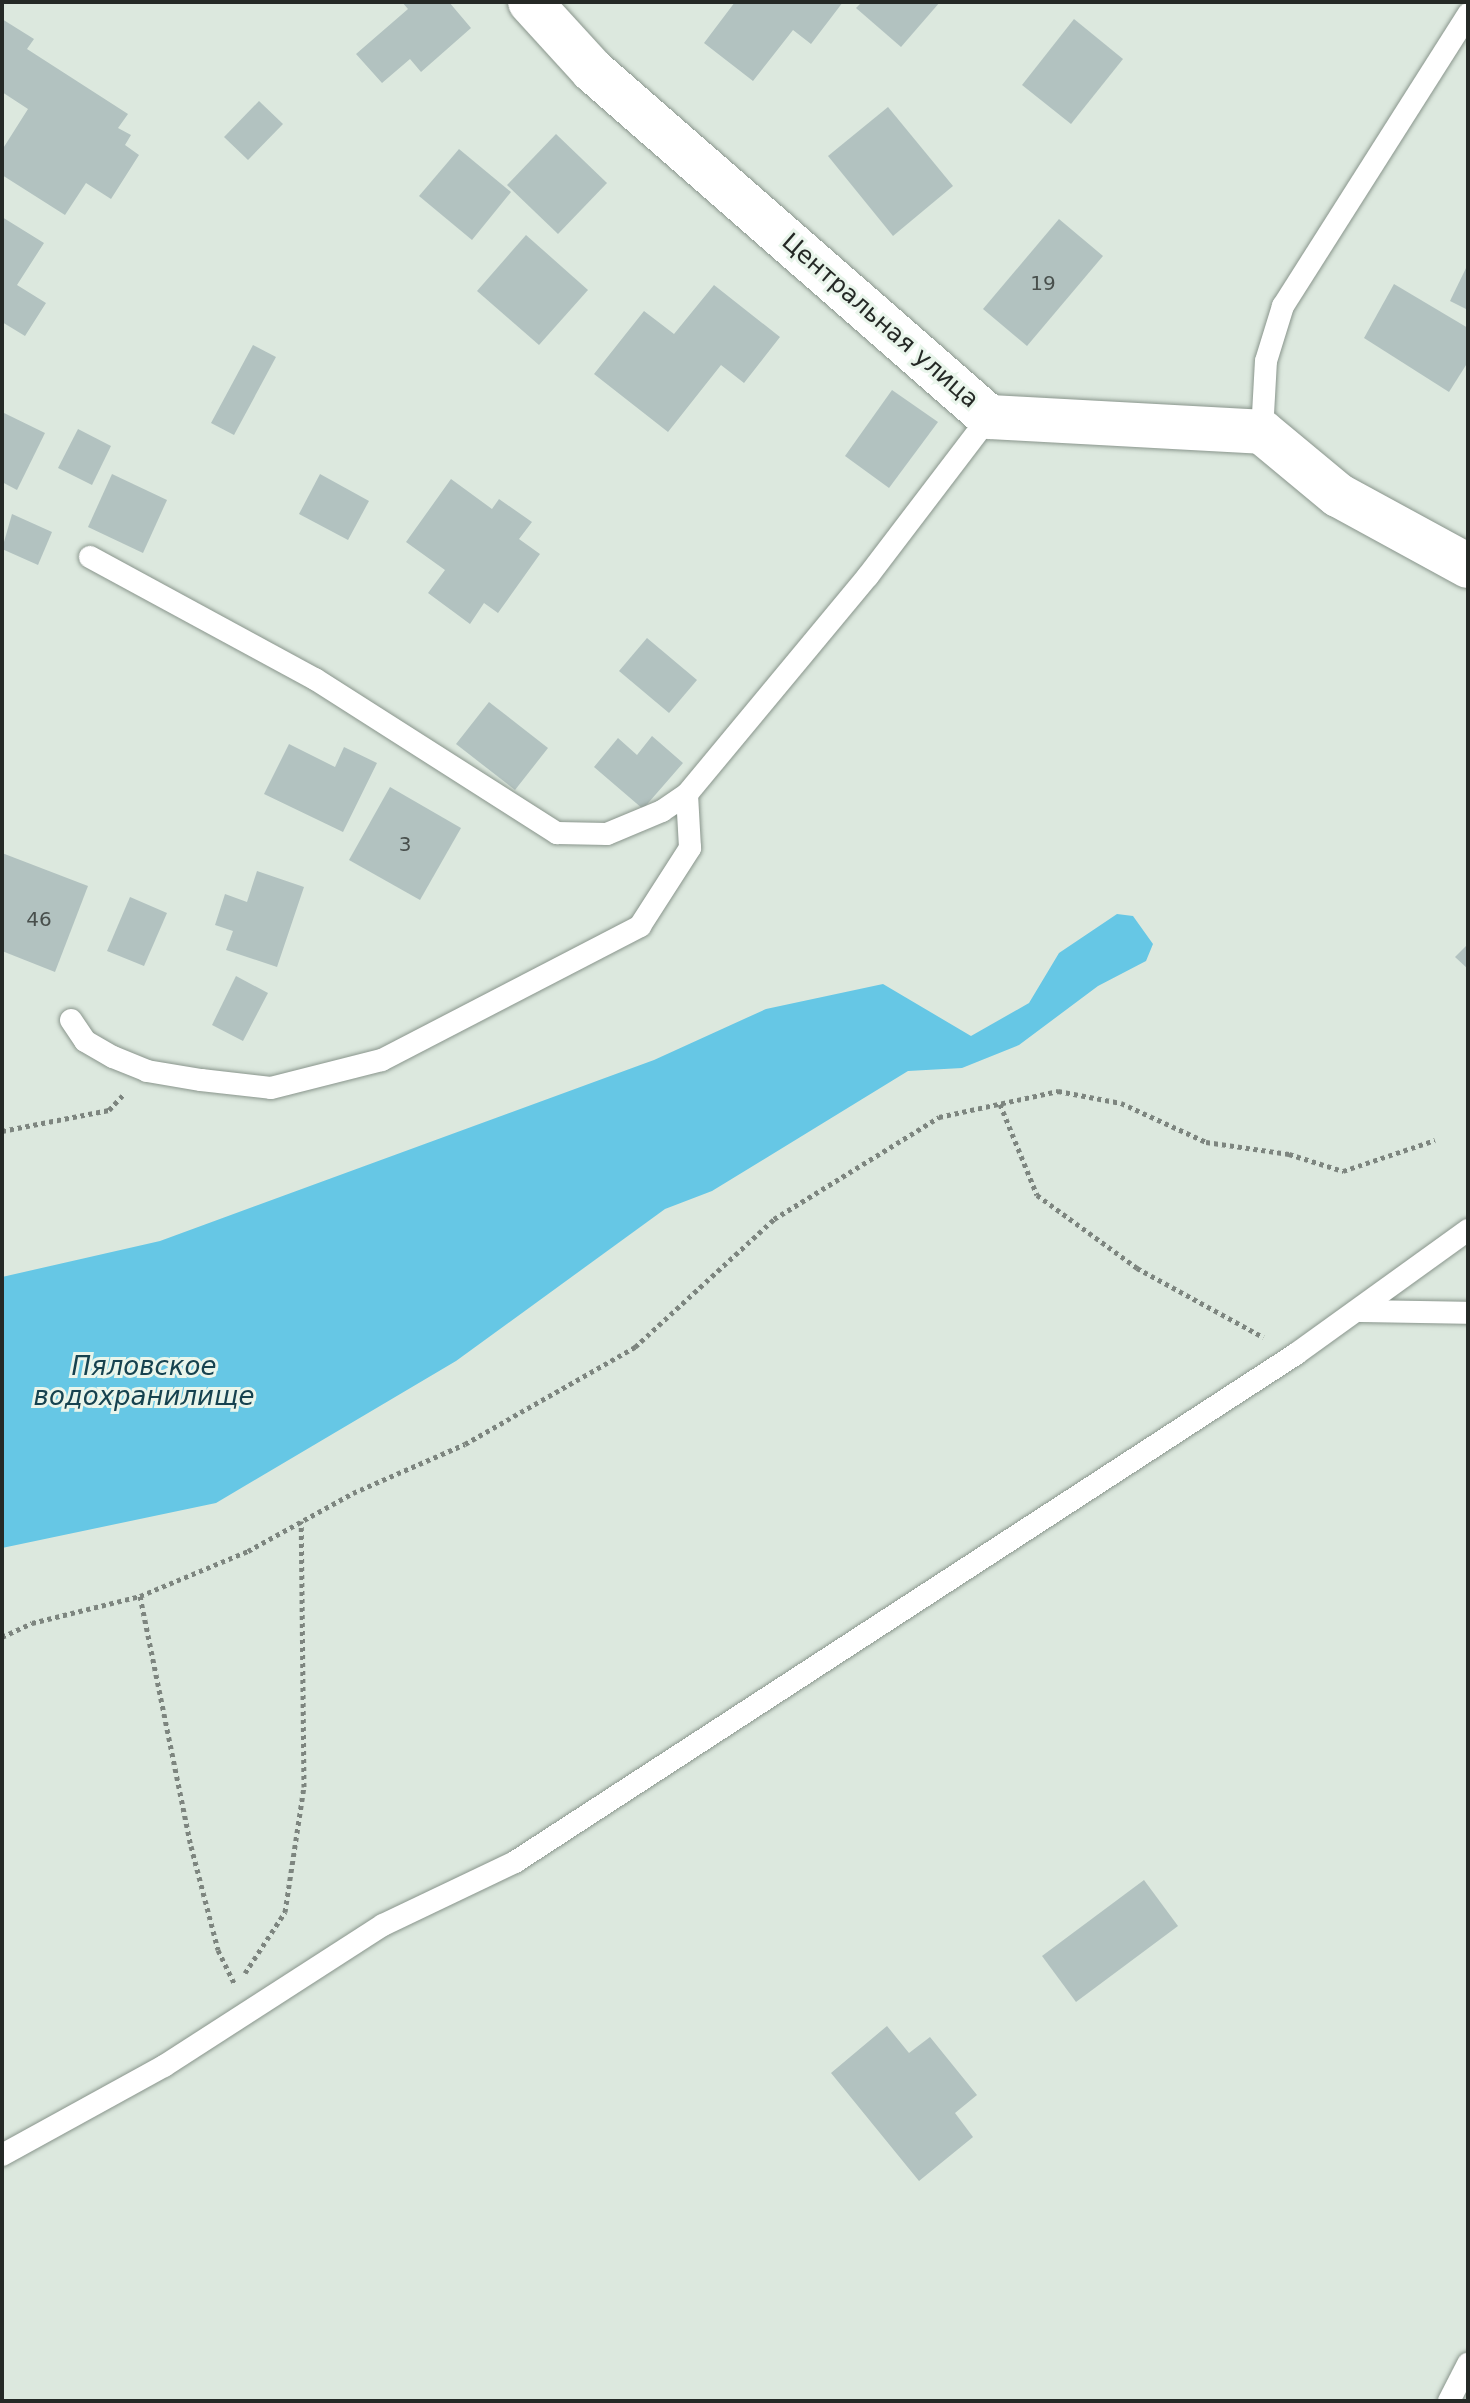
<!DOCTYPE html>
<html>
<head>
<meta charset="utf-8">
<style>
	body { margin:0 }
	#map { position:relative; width:1470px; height:2403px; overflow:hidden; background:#dce8de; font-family:"DejaVu Sans",sans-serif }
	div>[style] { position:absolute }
	.water>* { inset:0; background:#66c7e5 }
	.building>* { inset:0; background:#b2c2c0 }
	.path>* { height:5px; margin-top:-2.5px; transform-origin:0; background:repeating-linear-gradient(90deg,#7d857f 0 4px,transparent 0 8px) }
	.roads { filter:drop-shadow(0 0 2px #89958c) drop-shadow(0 0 2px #89958c) }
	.service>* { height:22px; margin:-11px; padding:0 11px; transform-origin:11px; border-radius:11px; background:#fff }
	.tertiary>* { height:44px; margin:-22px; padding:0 22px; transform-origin:22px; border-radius:22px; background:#fff }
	span { translate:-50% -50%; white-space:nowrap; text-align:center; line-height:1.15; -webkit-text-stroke:6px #e9f5eb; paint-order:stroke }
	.number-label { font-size:20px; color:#484f4c }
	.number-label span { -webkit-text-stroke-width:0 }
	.street-label { font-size:24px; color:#252926 }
	.water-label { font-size:26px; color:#16424f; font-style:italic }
	.frame { position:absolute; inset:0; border:4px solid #252926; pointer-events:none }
</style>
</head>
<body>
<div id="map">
	<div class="water">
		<div style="clip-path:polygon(1117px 914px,1133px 916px,1153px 944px,1146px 961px,1098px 986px,1019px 1045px,962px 1068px,908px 1071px,712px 1191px,665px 1209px,456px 1361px,216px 1503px,2px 1548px,2px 1277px,160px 1241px,654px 1060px,766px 1009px,883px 984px,971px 1036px,1029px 1003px,1059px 953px)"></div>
	</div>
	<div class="building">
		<div style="clip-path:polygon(402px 2px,449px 2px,471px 28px,421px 72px,410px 59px,382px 83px,356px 54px,408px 9px)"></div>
		<div style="clip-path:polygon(735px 2px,843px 2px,811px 44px,793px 30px,753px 81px,704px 43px)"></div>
		<div style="clip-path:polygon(862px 2px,940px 2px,901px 47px,856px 8px)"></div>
		<div style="clip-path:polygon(2px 19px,34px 39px,27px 49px,128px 114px,118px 128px,131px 135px,125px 145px,139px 155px,111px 199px,86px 183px,65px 215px,2px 175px,2px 150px,28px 109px,2px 92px)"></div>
		<div style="clip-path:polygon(1074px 19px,1123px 59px,1071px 124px,1022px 85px)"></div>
		<div style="clip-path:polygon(259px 101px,283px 124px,248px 160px,224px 137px)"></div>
		<div style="clip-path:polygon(888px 107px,953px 186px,893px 236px,828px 156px)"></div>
		<div style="clip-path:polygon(556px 134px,607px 183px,558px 234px,507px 185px)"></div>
		<div style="clip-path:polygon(459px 149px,511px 192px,472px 240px,419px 196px)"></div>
		<div style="clip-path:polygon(2px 217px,44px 243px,17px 285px,46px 303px,25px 336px,2px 322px)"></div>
		<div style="clip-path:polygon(1059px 219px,1103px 256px,1027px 346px,983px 309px)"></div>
		<div style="clip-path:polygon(526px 235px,588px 290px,539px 345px,477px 291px)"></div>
		<div style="clip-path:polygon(1468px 264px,1468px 310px,1450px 301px)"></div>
		<div style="clip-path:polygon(1394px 284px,1468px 328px,1468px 362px,1449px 392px,1364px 338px)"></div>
		<div style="clip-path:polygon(714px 285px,780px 337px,744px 383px,721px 365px,668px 432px,594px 374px,644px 311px,674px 334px)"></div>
		<div style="clip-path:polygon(253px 345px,276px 357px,234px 435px,211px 423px)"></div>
		<div style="clip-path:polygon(892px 390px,938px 422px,889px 488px,845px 456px)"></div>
		<div style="clip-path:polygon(2px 412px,45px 433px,17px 490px,2px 482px)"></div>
		<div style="clip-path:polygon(78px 429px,111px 446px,92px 485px,58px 468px)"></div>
		<div style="clip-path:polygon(112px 474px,167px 500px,143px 553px,88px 527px)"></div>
		<div style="clip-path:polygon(320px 474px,369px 501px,348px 540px,299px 514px)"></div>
		<div style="clip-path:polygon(451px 479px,492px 509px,499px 499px,532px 522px,519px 539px,540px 554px,498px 613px,484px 603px,470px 624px,428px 593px,445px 570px,406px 542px)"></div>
		<div style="clip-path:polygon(12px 514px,52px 532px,38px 565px,2px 549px)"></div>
		<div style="clip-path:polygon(647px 638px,697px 680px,669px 713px,619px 671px)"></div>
		<div style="clip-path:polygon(489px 702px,548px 748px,515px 790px,456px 744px)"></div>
		<div style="clip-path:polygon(652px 736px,683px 763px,643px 809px,594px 767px,618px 738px,637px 755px)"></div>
		<div style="clip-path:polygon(289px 744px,335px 767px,344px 747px,377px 763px,343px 832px,264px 794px)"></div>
		<div style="clip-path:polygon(390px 787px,461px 828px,420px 900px,349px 860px)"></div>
		<div style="clip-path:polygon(2px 853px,88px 886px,55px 972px,2px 951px)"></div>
		<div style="clip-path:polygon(257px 871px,304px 887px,277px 967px,226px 950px,233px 931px,215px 925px,225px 894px,247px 902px)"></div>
		<div style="clip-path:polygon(130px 897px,167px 913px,144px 966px,107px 951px)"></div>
		<div style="clip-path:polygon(1468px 944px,1468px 969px,1455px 957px)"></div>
		<div style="clip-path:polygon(236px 976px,268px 993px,243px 1041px,212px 1025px)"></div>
		<div style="clip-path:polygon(1144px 1880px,1178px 1926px,1076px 2002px,1042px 1956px)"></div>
		<div style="clip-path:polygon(887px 2026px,909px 2053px,930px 2037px,977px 2095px,955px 2113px,973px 2137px,919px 2181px,831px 2073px)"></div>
	</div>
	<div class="path">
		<div style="left:1000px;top:1104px;width:98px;rotate:67.9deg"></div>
		<div style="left:1037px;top:1195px;width:124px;rotate:36.1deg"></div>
		<div style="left:1137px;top:1268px;width:144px;rotate:28.7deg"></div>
		<div style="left:2px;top:1131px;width:109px;rotate:-11.1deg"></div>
		<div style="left:109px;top:1110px;width:22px;rotate:-47deg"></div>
		<div style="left:140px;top:1596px;width:255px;rotate:78.5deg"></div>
		<div style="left:191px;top:1846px;width:107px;rotate:75.4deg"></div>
		<div style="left:218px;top:1950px;width:37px;rotate:64deg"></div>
		<div style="left:2px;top:1637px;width:33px;rotate:-25deg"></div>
		<div style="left:32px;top:1623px;width:111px;rotate:-14deg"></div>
		<div style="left:140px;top:1596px;width:117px;rotate:-22.6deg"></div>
		<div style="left:248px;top:1551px;width:120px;rotate:-28.9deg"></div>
		<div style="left:353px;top:1493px;width:122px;rotate:-23.6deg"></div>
		<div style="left:465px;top:1444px;width:196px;rotate:-29.7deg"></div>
		<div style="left:635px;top:1347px;width:189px;rotate:-42.6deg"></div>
		<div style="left:774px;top:1219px;width:194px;rotate:-31.7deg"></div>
		<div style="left:939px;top:1117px;width:122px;rotate:-12.3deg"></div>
		<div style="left:1058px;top:1091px;width:64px;rotate:10.8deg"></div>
		<div style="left:1121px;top:1103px;width:94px;rotate:24.6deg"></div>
		<div style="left:1206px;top:1142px;width:84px;rotate:8.2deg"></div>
		<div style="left:1289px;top:1154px;width:57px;rotate:17.5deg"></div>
		<div style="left:1343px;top:1171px;width:97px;rotate:-18.6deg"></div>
		<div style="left:245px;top:1973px;width:73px;rotate:-56.7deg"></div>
		<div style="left:285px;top:1912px;width:126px;rotate:-81.4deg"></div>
		<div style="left:304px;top:1787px;width:266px;rotate:-90.6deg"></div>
	</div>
	<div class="roads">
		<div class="service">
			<div style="left:1262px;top:432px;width:71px;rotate:-86.8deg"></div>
			<div style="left:1266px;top:361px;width:58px;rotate:-72.8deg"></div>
			<div style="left:1283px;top:306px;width:346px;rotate:-57.6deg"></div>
			<div style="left:90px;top:557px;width:256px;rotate:28.5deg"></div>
			<div style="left:315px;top:679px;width:287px;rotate:32.5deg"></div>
			<div style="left:557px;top:833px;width:50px;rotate:1.1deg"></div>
			<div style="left:607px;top:834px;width:60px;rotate:-22.7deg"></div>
			<div style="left:662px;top:811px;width:30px;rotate:-34deg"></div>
			<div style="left:687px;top:794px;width:283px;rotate:-50.3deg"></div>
			<div style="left:868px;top:576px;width:200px;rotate:-52.7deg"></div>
			<div style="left:71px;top:1020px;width:25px;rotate:56deg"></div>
			<div style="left:85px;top:1041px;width:32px;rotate:30deg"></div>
			<div style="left:113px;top:1057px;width:37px;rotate:22deg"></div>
			<div style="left:147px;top:1071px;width:55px;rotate:9.5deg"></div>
			<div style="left:201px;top:1080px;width:70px;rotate:6.5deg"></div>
			<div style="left:271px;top:1088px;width:114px;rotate:-14.2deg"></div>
			<div style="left:382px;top:1060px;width:291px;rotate:-27.4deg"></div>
			<div style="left:640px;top:926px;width:93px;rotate:-57.3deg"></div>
			<div style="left:690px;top:848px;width:54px;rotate:-93.2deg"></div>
			<div style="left:1358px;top:1311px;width:110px;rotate:1deg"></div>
			<div style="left:2px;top:2155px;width:185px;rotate:-28.8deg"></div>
			<div style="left:164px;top:2066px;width:260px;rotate:-32.8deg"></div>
			<div style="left:383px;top:1925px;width:146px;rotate:-25.5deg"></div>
			<div style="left:515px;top:1862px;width:932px;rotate:-33.04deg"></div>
			<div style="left:1296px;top:1354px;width:212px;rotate:-35.8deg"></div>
			<div style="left:1449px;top:2401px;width:42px;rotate:-62.8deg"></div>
		</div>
		<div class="tertiary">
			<div style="left:530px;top:2px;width:92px;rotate:47.6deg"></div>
			<div style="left:592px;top:70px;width:527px;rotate:41.16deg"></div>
			<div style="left:989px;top:417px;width:273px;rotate:3.1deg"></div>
			<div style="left:1262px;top:432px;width:99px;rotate:39.7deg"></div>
			<div style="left:1338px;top:495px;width:148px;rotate:28.6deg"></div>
		</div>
	</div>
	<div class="number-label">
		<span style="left:1043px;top:283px">19</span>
		<span style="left:405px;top:844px">3</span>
		<span style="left:39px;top:919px">46</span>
	</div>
	<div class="street-label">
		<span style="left:880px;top:321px;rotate:41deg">Центральная улица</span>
	</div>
	<div class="water-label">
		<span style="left:144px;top:1382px">Пяловское<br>водохранилище</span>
	</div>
	<div class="frame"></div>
</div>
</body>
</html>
